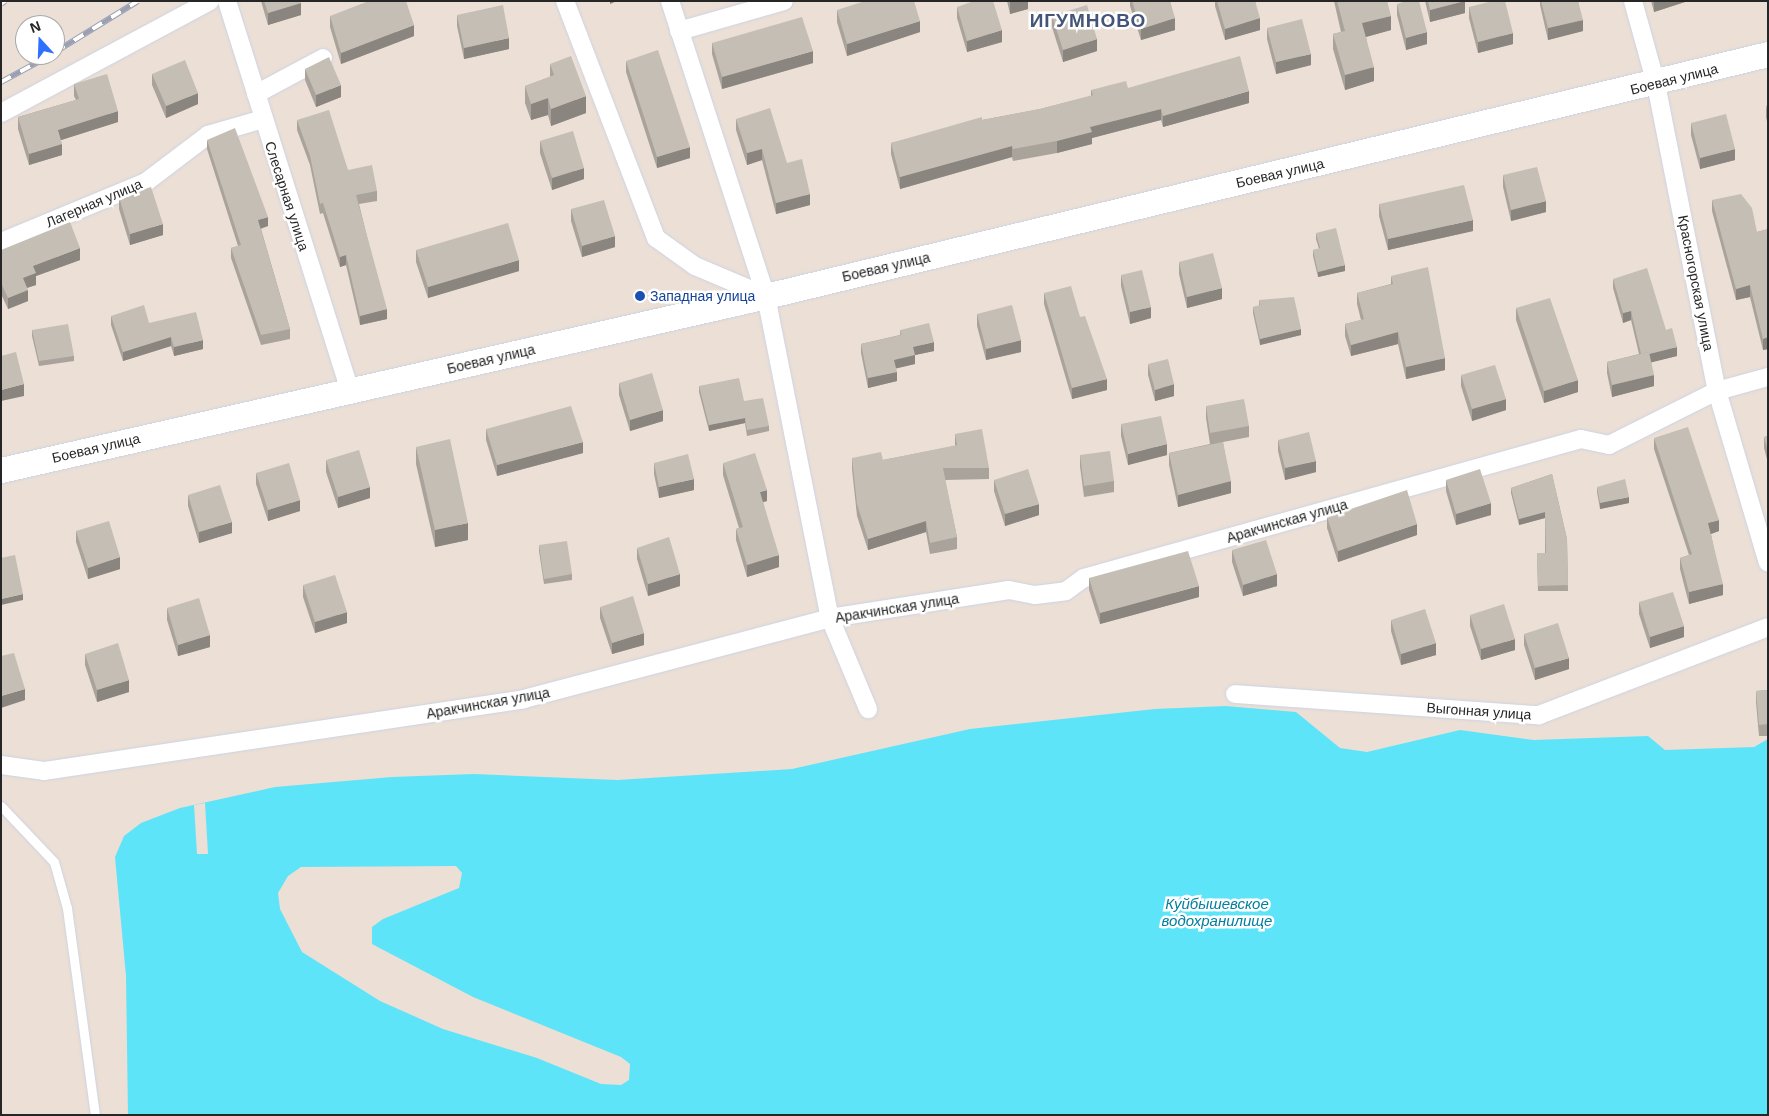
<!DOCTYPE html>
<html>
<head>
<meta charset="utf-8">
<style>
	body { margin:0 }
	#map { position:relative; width:1769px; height:1116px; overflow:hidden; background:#ebdfd6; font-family:Helvetica,sans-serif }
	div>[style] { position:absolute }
	.water>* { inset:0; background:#5ee4f8 }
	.pier>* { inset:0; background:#ebdfd6 }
	.roads { filter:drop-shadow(0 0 1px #cbd3e2) drop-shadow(0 0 1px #cbd3e2) }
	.lane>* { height:9px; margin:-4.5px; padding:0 4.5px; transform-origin:4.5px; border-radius:4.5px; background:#fff }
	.street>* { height:18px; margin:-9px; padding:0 9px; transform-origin:9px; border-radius:9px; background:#fff }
	.secondary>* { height:25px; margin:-12.5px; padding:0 12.5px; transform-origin:12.5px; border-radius:12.5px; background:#fff }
	.rail>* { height:5.5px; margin-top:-2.75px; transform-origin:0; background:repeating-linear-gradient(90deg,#fff 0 11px,#99a0b3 0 22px); box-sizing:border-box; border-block:1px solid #99a0b3 }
	.wall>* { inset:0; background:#a9a39c }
	.shaded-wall>* { inset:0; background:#8a857f }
	.building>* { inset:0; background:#c5beb5 }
	.dots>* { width:14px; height:14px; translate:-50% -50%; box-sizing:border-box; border:2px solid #fff; border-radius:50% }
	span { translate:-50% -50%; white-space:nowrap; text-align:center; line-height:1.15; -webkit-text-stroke:5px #fff; paint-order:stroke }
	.street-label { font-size:14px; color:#262626 }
	.transit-label { font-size:14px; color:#164399 }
	.left { translate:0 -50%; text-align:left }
	.water-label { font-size:15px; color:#027e9f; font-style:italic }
	.district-label { font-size:19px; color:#44557a; font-weight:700; letter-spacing:1px }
	.frame { position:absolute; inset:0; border:2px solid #262626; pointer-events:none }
	.north { position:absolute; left:15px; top:15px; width:50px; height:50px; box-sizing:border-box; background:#fff; border:1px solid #a8a8a8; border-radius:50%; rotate:340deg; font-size:14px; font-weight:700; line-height:20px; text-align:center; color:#262626 }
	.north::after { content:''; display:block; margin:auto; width:18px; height:22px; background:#2f71ff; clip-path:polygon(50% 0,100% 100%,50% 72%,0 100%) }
</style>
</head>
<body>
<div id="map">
	<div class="water">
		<div style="clip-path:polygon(evenodd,1226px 706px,1296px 712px,1340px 748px,1367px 752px,1460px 730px,1534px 740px,1648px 736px,1665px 750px,1754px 747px,1768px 739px,1768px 1115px,128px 1115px,126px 976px,115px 857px,124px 836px,141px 823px,180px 808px,275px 787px,392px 777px,474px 774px,617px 780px,792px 769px,970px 729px,1155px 709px,1226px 706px,456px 866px,462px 873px,459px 888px,383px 919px,372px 927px,372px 944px,473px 997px,621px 1057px,630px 1064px,629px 1080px,621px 1085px,601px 1084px,537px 1058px,443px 1029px,380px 1001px,302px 952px,280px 909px,278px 893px,288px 876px,301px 867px,456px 866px)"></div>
	</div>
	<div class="pier">
		<div style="clip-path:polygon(205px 803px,208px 854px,197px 854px,194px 805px)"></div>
	</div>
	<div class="roads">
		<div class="lane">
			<div style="left:1px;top:806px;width:77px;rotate:46.6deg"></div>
			<div style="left:54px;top:862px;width:48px;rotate:74.2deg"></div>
			<div style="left:67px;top:908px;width:209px;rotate:82.3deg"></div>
		</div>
		<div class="street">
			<div style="left:227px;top:1px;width:409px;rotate:72.5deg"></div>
			<div style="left:565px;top:1px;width:254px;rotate:69deg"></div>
			<div style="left:656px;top:238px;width:48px;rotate:35.7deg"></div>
			<div style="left:695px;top:266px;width:77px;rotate:22.9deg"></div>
			<div style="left:670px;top:1px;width:310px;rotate:72deg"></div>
			<div style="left:766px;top:296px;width:328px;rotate:78.8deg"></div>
			<div style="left:830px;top:618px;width:99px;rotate:67.3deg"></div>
			<div style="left:1633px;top:1px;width:86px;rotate:74.5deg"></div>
			<div style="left:1656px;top:84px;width:313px;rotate:78.8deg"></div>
			<div style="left:1717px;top:391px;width:179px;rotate:73.5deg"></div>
			<div style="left:679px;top:31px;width:109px;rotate:-15.9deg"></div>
			<div style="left:256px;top:94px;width:76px;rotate:-28.2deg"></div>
			<div style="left:1px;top:113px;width:237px;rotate:-28.2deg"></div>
			<div style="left:1px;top:242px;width:157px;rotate:-22.5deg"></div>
			<div style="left:146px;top:182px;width:78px;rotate:-37.2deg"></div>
			<div style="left:208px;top:135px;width:57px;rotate:-16.2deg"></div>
			<div style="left:1235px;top:694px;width:305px;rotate:4deg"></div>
			<div style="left:1539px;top:715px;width:245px;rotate:-21deg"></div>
			<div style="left:1px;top:765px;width:43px;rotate:7.9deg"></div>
			<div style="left:44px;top:771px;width:485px;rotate:-8.5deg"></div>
			<div style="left:524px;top:699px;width:317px;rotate:-14.8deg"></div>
			<div style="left:830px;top:618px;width:181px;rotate:-8.9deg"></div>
			<div style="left:1009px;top:590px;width:26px;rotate:11deg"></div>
			<div style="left:1035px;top:595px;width:31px;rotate:-7deg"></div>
			<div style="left:1066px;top:591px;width:22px;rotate:-36deg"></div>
			<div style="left:1084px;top:578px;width:516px;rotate:-15.63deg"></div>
			<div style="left:1581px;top:439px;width:29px;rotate:12deg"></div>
			<div style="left:1609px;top:445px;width:121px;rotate:-26.6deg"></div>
			<div style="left:1717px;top:391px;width:53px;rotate:-15.4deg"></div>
		</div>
		<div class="secondary">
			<div style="left:1px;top:470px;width:785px;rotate:-12.81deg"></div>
			<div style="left:766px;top:296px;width:1031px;rotate:-13.58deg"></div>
		</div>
	</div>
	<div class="rail">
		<div style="left:1px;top:4px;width:5px;rotate:-37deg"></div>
		<div style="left:55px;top:52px;width:97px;rotate:-31.6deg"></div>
		<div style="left:1px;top:82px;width:57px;rotate:-28.4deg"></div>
	</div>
	<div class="wall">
		<div style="clip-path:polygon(261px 1px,300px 1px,301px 15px,268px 25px)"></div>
		<div style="clip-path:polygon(1007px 1px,1028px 1px,1028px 9px,1010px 14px)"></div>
		<div style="clip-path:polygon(1130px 1px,1170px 1px,1175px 30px,1141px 40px,1130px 6px)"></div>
		<div style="clip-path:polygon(1215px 1px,1255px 1px,1260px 30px,1225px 40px,1215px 6px)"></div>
		<div style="clip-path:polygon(1334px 1px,1387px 1px,1391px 30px,1366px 37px,1374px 81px,1345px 90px,1333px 49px,1333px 34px,1341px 32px)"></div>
		<div style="clip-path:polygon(1425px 1px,1465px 1px,1465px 13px,1430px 22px)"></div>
		<div style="clip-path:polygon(1540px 1px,1578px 1px,1583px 31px,1548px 40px,1540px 5px)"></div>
		<div style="clip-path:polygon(1651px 1px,1688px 1px,1654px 12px)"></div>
		<div style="clip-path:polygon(1397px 4px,1427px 44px,1406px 50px,1397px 15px)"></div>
		<div style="clip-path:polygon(957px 7px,1002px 42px,967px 52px,957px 18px)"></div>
		<div style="clip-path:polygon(1469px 7px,1513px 44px,1478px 53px,1469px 18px)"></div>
		<div style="clip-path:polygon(837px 10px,920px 32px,847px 56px,837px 22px)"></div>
		<div style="clip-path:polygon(457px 15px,509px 49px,464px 59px,457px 26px)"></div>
		<div style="clip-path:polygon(330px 16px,414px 36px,341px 64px,330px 27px)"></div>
		<div style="clip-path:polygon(1052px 16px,1097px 51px,1063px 62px,1052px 27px)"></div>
		<div style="clip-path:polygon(1267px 28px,1311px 65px,1276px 74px,1267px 39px)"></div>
		<div style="clip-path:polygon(712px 43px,813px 63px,722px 89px,712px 54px)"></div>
		<div style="clip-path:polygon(626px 61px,690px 158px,657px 168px,626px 72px)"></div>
		<div style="clip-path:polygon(550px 64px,586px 113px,551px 126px,548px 115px,531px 120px,525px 103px,525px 86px,550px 77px)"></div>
		<div style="clip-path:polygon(305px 69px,341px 97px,316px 107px,305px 80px)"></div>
		<div style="clip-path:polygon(152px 74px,198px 104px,166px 118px,152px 85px)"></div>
		<div style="clip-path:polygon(74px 84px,118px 122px,61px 140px,62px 155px,29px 165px,18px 129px,18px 117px,76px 100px,74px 96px)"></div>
		<div style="clip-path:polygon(1128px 88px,1249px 103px,1163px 127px,1161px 120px,1092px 138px,1092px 144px,1057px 153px,1013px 161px,1012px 157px,900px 189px,891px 154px,891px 143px,982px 120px,1040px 109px,1091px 96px,1091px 90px)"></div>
		<div style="clip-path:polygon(1768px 105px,1768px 126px,1766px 117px,1766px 106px)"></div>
		<div style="clip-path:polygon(736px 119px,787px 163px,810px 205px,776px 214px,762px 160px,747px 165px,736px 130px)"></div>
		<div style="clip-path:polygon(297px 120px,348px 170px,377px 191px,377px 201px,359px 204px,387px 319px,360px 325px,346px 265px,340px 267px,323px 213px,320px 214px,310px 165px,297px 130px)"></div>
		<div style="clip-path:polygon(1691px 123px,1735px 160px,1700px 169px,1691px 135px)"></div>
		<div style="clip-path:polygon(207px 140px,268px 226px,261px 229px,290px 329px,290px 339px,261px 345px,231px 258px,231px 248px,238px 246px,207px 149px)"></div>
		<div style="clip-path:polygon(540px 141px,584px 179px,552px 190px,540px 153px)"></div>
		<div style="clip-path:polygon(1503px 175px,1546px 212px,1511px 221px,1503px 187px)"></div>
		<div style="clip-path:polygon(119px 197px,163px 235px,130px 245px,119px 209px)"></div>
		<div style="clip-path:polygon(1712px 200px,1757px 232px,1768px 229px,1768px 349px,1763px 350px,1750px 297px,1736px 300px,1712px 211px)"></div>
		<div style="clip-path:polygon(1379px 204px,1473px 231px,1388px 250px,1379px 216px)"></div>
		<div style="clip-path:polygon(571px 209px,615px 247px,582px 257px,571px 221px)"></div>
		<div style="clip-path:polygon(1316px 233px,1345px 271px,1318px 277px,1313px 256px,1313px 250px,1319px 249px,1316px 239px)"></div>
		<div style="clip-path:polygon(1px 250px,80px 260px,36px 276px,36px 285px,27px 288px,28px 301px,8px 309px,1px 294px)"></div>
		<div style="clip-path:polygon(416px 250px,519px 271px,428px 298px,416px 262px)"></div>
		<div style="clip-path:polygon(1179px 262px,1222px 299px,1187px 308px,1179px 274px)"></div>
		<div style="clip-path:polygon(1121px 275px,1151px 318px,1130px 324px,1121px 286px)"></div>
		<div style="clip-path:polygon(1391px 276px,1445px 370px,1406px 379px,1398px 344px,1351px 356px,1345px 336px,1345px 324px,1361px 320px,1357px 304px,1357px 293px,1391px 284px)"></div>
		<div style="clip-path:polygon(1613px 279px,1666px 330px,1677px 356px,1651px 362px,1654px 386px,1612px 397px,1607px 373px,1607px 362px,1639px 354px,1631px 320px,1623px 323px,1613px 288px)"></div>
		<div style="clip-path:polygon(1044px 293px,1080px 317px,1107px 390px,1072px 399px,1044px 304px)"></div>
		<div style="clip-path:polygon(1259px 300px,1301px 335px,1260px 345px,1253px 313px,1253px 307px,1259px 306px)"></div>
		<div style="clip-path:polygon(1516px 308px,1578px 392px,1544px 403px,1516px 320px)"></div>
		<div style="clip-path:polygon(977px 314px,1021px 352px,986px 360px,977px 326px)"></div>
		<div style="clip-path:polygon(111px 316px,149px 323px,203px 349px,174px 356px,171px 346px,123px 361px,111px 325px)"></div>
		<div style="clip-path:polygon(32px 330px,74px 356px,74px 361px,39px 366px,32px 336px)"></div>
		<div style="clip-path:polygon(900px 330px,934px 351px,915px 355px,915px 364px,896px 368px,897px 381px,868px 388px,861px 353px,861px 344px,900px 335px)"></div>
		<div style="clip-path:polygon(1148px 364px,1174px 396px,1155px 401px,1148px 375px)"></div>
		<div style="clip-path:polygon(1461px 375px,1506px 410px,1472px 421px,1461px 386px)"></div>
		<div style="clip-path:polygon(619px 383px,663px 421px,630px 431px,619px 395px)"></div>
		<div style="clip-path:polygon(699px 386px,744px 401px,769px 426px,769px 431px,747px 436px,745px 423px,709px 431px,699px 392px)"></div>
		<div style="clip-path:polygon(1206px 406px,1249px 426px,1249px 437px,1223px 442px,1231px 493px,1178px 507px,1169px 465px,1169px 453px,1210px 444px,1206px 418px)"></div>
		<div style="clip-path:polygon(1121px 424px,1167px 455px,1128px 465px,1121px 436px)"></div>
		<div style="clip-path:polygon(486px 429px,583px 453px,497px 476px,486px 440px)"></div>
		<div style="clip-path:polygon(955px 434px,989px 468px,989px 479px,945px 480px,957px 537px,957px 549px,930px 554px,926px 532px,868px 550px,857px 516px,852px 469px,852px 458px,883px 460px,955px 446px)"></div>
		<div style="clip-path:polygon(1768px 436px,1768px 463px,1764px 448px,1764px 437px)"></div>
		<div style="clip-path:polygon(1654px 438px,1719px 531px,1711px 534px,1723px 595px,1689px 604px,1680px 569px,1680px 558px,1689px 555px,1654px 449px)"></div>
		<div style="clip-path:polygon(1278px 440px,1316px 472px,1285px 480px,1278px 451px)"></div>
		<div style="clip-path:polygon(416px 447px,468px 540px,435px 547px,416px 464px)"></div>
		<div style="clip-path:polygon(1080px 455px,1114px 481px,1114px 492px,1084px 497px,1080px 466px)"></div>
		<div style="clip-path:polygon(326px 460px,370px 498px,338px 508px,326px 472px)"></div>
		<div style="clip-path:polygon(654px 463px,694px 490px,659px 498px,654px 474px)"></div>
		<div style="clip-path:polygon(723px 463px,767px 501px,763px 502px,779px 567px,747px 577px,736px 540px,736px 529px,739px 528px,723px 475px)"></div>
		<div style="clip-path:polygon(256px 473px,300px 511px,268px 521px,256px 484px)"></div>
		<div style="clip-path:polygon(1552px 474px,1567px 539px,1568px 591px,1538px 591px,1537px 553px,1545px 553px,1545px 518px,1519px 525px,1511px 493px,1511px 488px)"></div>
		<div style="clip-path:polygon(994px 480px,1039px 515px,1005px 526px,994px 491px)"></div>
		<div style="clip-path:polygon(1446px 480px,1491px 515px,1456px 525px,1446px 491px)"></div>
		<div style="clip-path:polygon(1597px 487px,1629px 503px,1600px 509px,1597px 492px)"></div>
		<div style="clip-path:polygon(188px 495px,232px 533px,199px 543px,188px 506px)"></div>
		<div style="clip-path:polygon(1327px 517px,1417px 535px,1338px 562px,1327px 528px)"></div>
		<div style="clip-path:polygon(76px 531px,120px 569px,88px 579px,76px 542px)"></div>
		<div style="clip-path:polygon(539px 545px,572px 574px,572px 580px,544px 584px,539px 551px)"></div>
		<div style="clip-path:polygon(637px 548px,680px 586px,648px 596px,637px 559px)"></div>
		<div style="clip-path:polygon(1232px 550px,1277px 586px,1243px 596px,1232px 562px)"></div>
		<div style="clip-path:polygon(1089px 578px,1199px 597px,1100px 624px,1089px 590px)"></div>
		<div style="clip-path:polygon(303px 585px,347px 623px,315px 633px,303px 597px)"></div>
		<div style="clip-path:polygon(1639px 602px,1684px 637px,1650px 648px,1639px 614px)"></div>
		<div style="clip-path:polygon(600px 607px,644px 645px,612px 654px,600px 618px)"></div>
		<div style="clip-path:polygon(167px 608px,210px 647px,178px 656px,167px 620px)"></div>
		<div style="clip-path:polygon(1470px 615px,1515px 650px,1481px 660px,1470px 626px)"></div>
		<div style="clip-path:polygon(1391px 620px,1436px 655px,1401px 665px,1391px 631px)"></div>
		<div style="clip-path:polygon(1524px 634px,1569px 669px,1535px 680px,1524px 645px)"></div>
		<div style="clip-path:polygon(85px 654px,129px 692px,97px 702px,85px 665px)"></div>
		<div style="clip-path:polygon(1768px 690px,1768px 736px,1759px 736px,1756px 702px,1756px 691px)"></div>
	</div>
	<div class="shaded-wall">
		<div style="clip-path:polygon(610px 1px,617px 1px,610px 4px)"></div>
		<div style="clip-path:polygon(1015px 1px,1028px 1px,1028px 9px,1010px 14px,1010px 2px)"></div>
		<div style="clip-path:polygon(1465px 1px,1465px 13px,1430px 22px,1430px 10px)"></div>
		<div style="clip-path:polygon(1654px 1px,1688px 1px,1654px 12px)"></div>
		<div style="clip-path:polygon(301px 3px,301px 15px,268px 25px,268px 13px)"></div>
		<div style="clip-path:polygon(1391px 16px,1391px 30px,1362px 38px,1362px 23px)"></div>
		<div style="clip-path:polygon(1175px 18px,1175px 30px,1141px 40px,1141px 29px)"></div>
		<div style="clip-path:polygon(1260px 18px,1260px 30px,1225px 40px,1225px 29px)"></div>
		<div style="clip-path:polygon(1583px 20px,1583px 31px,1548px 40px,1548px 28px)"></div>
		<div style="clip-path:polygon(920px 21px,920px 32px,847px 56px,847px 44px)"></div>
		<div style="clip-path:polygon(414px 25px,414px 36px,341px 64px,341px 53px)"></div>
		<div style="clip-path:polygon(1002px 30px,1002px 42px,967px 52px,967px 41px)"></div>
		<div style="clip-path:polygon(1427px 32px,1427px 44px,1406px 50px,1406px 38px)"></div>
		<div style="clip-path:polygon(1513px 33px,1513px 44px,1478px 53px,1478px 42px)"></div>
		<div style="clip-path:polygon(509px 38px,509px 49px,464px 59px,464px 48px)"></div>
		<div style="clip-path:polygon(1097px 39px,1097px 51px,1063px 62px,1063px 50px)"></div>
		<div style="clip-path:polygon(813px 51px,813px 63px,722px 89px,722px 77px)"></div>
		<div style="clip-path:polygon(1311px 54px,1311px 65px,1276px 74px,1276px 62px)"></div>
		<div style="clip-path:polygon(1374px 67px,1374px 81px,1345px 90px,1345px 75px)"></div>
		<div style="clip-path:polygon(341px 85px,341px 97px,316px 107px,316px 95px)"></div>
		<div style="clip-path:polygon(1249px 91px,1249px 103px,1163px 127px,1163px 116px)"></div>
		<div style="clip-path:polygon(198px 93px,198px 104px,166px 118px,166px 106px)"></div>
		<div style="clip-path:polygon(586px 96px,586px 113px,551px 126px,551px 109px)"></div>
		<div style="clip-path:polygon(548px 98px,548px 115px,531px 120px,531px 104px)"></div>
		<div style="clip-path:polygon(1161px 109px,1161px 120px,1092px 138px,1092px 144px,1057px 153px,1057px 141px,1090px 127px)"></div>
		<div style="clip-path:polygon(118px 111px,118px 122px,58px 141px,58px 130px)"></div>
		<div style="clip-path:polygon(62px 144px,62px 155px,29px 165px,29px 154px)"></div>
		<div style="clip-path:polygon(1012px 146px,1012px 157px,900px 189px,900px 177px)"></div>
		<div style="clip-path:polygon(690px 147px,690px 158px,657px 168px,657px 157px)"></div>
		<div style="clip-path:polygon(762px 149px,762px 160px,747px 165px,747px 153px)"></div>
		<div style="clip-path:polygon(1735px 149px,1735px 160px,1700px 169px,1700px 158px)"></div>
		<div style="clip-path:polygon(584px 168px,584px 179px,552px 190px,552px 178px)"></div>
		<div style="clip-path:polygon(810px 194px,810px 205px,776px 214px,776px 203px)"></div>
		<div style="clip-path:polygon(1546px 201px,1546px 212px,1511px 221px,1511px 210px)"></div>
		<div style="clip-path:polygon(268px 217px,268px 226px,258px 229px,258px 220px)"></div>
		<div style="clip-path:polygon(1473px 220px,1473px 231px,1388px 250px,1388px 239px)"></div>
		<div style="clip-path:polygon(163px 224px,163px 235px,130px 245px,130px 234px)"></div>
		<div style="clip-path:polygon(615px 236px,615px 247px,582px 257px,582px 246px)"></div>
		<div style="clip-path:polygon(80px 248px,80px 260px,36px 276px,36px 285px,23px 289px,23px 278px,33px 266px)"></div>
		<div style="clip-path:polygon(346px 255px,346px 265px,340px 267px,340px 257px)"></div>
		<div style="clip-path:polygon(519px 260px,519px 271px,428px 298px,428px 287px)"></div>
		<div style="clip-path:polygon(1345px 265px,1345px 271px,1318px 277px,1318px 272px)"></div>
		<div style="clip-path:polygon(1750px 285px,1750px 297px,1736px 300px,1736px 289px)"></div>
		<div style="clip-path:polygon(1222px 288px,1222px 299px,1187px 308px,1187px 297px)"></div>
		<div style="clip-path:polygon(28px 290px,28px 301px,8px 309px,8px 298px)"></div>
		<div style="clip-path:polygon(1151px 307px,1151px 318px,1130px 324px,1130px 312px)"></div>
		<div style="clip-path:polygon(387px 309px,387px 319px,360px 325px,360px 316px)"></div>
		<div style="clip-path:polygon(1631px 311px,1631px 320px,1623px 323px,1623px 313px)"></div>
		<div style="clip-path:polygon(1301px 329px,1301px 335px,1260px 345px,1260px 339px)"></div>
		<div style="clip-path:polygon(1398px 332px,1398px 344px,1351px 356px,1351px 345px)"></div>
		<div style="clip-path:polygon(171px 337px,171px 346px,123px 361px,123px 352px)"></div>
		<div style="clip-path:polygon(1768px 337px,1768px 349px,1763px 350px,1763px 339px)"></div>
		<div style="clip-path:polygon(203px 340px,203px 349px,174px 356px,174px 347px)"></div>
		<div style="clip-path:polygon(1021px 340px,1021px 352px,986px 360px,986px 349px)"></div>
		<div style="clip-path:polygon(934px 342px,934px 351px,915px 355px,915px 364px,894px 369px,894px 360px,913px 347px)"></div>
		<div style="clip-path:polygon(1677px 347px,1677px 356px,1641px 365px,1641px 356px)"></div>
		<div style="clip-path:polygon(1445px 358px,1445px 370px,1406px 379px,1406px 367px)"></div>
		<div style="clip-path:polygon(897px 372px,897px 381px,868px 388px,868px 378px)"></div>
		<div style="clip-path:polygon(1654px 375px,1654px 386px,1612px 397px,1612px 385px)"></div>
		<div style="clip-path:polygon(1107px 379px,1107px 390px,1072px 399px,1072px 388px)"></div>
		<div style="clip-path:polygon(1578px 380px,1578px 392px,1544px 403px,1544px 391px)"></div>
		<div style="clip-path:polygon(24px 384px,24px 396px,1px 401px,1px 390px)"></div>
		<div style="clip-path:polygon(1174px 384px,1174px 396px,1155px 401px,1155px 390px)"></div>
		<div style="clip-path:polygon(1506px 399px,1506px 410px,1472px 421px,1472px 409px)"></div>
		<div style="clip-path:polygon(663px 410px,663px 421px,630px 431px,630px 420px)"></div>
		<div style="clip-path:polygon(745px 418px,745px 423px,709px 431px,709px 425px)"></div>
		<div style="clip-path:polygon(583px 442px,583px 453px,497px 476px,497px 465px)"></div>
		<div style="clip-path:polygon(1167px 444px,1167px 455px,1128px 465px,1128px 454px)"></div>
		<div style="clip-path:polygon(1316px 461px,1316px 472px,1285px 480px,1285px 468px)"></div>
		<div style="clip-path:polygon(694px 479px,694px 490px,659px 498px,659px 487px)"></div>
		<div style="clip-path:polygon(1231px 481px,1231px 493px,1178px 507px,1178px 495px)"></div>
		<div style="clip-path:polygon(370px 487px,370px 498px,338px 508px,338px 497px)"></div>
		<div style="clip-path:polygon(767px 490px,767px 501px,760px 503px,760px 492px)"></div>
		<div style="clip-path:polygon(1629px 497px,1629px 503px,1600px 509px,1600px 503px)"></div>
		<div style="clip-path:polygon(300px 500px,300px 511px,268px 521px,268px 510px)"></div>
		<div style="clip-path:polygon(1491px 503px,1491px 515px,1456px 525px,1456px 514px)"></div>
		<div style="clip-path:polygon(1039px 504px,1039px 515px,1005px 526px,1005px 514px)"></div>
		<div style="clip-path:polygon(1545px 512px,1545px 518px,1519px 525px,1519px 519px)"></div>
		<div style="clip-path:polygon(1719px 520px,1719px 531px,1708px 535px,1708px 523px)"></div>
		<div style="clip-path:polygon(926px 521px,926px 532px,868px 550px,868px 539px)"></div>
		<div style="clip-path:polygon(232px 522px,232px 533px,199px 543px,199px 532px)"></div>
		<div style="clip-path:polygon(468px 523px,468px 540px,435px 547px,435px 530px)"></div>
		<div style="clip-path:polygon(1417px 524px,1417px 535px,1338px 562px,1338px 551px)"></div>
		<div style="clip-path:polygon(779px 555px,779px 567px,747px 577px,747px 565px)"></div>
		<div style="clip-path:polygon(120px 557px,120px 569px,88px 579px,88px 568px)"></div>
		<div style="clip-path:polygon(680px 574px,680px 586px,648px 596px,648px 584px)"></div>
		<div style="clip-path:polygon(1277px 574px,1277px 586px,1243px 596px,1243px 585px)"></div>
		<div style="clip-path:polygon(1723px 584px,1723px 595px,1689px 604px,1689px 592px)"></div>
		<div style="clip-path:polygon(1199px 586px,1199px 597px,1100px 624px,1100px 613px)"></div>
		<div style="clip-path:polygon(23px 594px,23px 600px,1px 605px,1px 599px)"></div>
		<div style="clip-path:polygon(347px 612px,347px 623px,315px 633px,315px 622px)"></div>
		<div style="clip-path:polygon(1684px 626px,1684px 637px,1650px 648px,1650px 637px)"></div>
		<div style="clip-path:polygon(644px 633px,644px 645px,612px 654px,612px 643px)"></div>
		<div style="clip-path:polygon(210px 635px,210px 647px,178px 656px,178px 645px)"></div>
		<div style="clip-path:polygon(1515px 639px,1515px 650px,1481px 660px,1481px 649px)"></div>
		<div style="clip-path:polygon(1436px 643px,1436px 655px,1401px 665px,1401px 654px)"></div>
		<div style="clip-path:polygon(1569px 658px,1569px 669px,1535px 680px,1535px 668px)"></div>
		<div style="clip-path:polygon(129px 680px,129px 692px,97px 702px,97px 690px)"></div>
		<div style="clip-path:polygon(25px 689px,25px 700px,1px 708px,1px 696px)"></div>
	</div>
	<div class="building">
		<div style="clip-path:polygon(264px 1px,300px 1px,301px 3px,268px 13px)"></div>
		<div style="clip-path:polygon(369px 1px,406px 1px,414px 25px,341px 53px,330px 16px)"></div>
		<div style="clip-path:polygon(865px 1px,914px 1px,920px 21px,847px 44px,837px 10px)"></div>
		<div style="clip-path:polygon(974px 1px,993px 1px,1002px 30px,967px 41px,957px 7px)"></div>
		<div style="clip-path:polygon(1132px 1px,1170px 1px,1175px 18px,1141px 29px)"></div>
		<div style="clip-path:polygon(1217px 1px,1255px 1px,1260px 18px,1225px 29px)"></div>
		<div style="clip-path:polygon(1337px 1px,1387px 1px,1391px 16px,1362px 23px,1374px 67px,1345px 75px,1333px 34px,1345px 31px)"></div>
		<div style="clip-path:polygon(1406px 1px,1419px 1px,1427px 32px,1406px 38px,1397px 4px)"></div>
		<div style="clip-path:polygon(1428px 1px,1465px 1px,1430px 10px)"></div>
		<div style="clip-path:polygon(1493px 1px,1505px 1px,1513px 33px,1478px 42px,1469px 7px)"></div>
		<div style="clip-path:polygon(1541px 1px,1578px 1px,1583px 20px,1548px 28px)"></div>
		<div style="clip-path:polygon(503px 5px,509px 38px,464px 48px,457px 15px)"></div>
		<div style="clip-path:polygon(1087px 5px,1097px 39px,1063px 50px,1052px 16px)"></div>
		<div style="clip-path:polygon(802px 17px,813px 51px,722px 77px,712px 43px)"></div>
		<div style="clip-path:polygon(1302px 19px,1311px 54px,1276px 62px,1267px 28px)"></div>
		<div style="clip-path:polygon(658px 50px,690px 147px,657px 157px,626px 61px)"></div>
		<div style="clip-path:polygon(571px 56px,586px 96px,551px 109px,548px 98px,531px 104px,525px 86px,554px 75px,550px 64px)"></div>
		<div style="clip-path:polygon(1240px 56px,1249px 91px,1163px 116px,1161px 109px,1090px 127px,1092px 132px,1057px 141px,1013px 149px,1012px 146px,900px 177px,891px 143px,982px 117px,982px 120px,1040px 109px,1093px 95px,1091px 90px,1126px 81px,1128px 88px)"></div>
		<div style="clip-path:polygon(329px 57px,341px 85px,316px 95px,305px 69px)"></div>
		<div style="clip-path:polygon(185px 60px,198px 93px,166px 106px,152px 74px)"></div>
		<div style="clip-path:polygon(107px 74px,118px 111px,58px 130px,62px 144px,29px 154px,18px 117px,79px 99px,74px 84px)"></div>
		<div style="clip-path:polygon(1768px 105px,1768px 114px,1766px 106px)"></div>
		<div style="clip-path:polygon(770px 108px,787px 163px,802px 159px,810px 194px,776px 203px,762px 149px,747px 153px,736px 119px)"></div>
		<div style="clip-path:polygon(329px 110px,348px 170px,372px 165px,377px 191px,356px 195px,387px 309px,360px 316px,346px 255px,340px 257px,323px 203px,320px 204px,310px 156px,297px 120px)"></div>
		<div style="clip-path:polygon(1726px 114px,1735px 149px,1700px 158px,1691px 123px)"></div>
		<div style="clip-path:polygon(235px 128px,268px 217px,258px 220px,290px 329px,261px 335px,231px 248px,241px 245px,207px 140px)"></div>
		<div style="clip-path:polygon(573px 131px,584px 168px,552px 178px,540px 141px)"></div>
		<div style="clip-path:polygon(1537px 167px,1546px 201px,1511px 210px,1503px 175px)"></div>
		<div style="clip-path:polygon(1464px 185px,1473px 220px,1388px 239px,1379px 204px)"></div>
		<div style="clip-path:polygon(151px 187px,163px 224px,130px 234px,119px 197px)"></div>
		<div style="clip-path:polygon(1741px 194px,1752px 208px,1757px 232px,1768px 229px,1768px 337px,1763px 339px,1750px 285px,1736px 289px,1712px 200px)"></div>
		<div style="clip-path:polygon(604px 200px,615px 236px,582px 246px,571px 209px)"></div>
		<div style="clip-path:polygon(70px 222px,80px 248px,33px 266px,36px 273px,23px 278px,28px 290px,8px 298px,1px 283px,1px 250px)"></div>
		<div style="clip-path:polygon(508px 223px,519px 260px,428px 287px,416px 250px)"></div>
		<div style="clip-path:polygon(1336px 228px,1345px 265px,1318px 272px,1313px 250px,1320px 248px,1316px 233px)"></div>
		<div style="clip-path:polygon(1213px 253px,1222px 288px,1187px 297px,1179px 262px)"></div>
		<div style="clip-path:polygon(1428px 267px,1445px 358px,1406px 367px,1398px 332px,1351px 345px,1345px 324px,1364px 319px,1357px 293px,1393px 284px,1391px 276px)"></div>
		<div style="clip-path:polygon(1647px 268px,1666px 330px,1672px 328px,1677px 347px,1649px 354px,1649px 352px,1641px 354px,1631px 311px,1623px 313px,1613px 279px)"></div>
		<div style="clip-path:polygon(1142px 270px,1151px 307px,1130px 312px,1121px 275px)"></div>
		<div style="clip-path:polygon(1071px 286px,1080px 317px,1085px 316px,1107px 379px,1072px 388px,1044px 293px)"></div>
		<div style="clip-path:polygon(1294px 297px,1301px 329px,1260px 339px,1253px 307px,1260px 305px,1259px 300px)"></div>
		<div style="clip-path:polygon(1550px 298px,1578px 380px,1544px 391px,1516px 308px)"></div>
		<div style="clip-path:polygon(144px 305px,149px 323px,196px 312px,203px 340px,174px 347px,171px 337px,123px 352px,111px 316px)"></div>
		<div style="clip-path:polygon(1012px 305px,1021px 340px,986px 349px,977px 314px)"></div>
		<div style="clip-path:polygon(929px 323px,934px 342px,913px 347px,915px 355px,894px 360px,897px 372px,868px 378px,861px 344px,901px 335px,900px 330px)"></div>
		<div style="clip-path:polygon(68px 324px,74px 356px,39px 361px,32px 330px)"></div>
		<div style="clip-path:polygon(16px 352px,24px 384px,1px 390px,1px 356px)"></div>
		<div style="clip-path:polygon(1649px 352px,1654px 375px,1612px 385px,1607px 362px)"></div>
		<div style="clip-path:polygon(1168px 359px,1174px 384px,1155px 390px,1148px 364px)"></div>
		<div style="clip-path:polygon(1495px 365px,1506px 399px,1472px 409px,1461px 375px)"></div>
		<div style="clip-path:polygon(652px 373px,663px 410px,630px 420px,619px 383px)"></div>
		<div style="clip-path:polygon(739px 378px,744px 401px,763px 398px,769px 426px,747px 430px,745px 418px,709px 425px,699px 386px)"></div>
		<div style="clip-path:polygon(1244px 399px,1249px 426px,1210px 433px,1206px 406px)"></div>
		<div style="clip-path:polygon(571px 406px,583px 442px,497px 465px,486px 429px)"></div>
		<div style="clip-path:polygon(1161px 416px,1167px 444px,1128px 454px,1121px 424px)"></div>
		<div style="clip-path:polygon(1688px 427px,1719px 520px,1708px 523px,1723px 584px,1689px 592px,1680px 558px,1692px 554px,1654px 438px)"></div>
		<div style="clip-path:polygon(982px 429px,989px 468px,943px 468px,957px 537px,930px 543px,926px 521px,868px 539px,857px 504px,852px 458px,881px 452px,883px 460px,957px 445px,955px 434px)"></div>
		<div style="clip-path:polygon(1309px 432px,1316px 461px,1285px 468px,1278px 440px)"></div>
		<div style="clip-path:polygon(1768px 436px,1768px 452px,1764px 437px)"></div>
		<div style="clip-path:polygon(450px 439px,468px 523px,435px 530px,416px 447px)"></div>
		<div style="clip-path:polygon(1223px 442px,1231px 481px,1178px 495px,1169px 453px)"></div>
		<div style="clip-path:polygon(359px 450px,370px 487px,338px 497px,326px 460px)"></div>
		<div style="clip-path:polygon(1110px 451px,1114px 481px,1084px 486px,1080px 455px)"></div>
		<div style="clip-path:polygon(755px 453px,767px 490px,760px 492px,779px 555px,747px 565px,736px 529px,743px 527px,723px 463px)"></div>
		<div style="clip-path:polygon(688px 454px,694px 479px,659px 487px,654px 463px)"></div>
		<div style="clip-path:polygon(289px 463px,300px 500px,268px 510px,256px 473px)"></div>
		<div style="clip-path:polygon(1028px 469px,1039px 504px,1005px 514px,994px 480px)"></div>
		<div style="clip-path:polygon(1480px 469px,1491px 503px,1456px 514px,1446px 480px)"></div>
		<div style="clip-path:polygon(1552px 474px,1567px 539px,1568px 585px,1538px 586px,1537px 553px,1546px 553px,1545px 512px,1519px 519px,1511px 488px)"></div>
		<div style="clip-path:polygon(1625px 479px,1629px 497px,1600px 503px,1597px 487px)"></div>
		<div style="clip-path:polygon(220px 485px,232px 522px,199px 532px,188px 495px)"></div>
		<div style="clip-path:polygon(1407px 490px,1417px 524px,1338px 551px,1327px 517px)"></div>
		<div style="clip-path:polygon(109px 521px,120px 557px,88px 568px,76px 531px)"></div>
		<div style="clip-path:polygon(669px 537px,680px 574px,648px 584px,637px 548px)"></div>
		<div style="clip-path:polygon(1266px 540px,1277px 574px,1243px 585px,1232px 550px)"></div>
		<div style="clip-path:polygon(567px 541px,572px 574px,544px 579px,539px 545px)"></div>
		<div style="clip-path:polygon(1188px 551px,1199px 586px,1100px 613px,1089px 578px)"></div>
		<div style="clip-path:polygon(15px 555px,23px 594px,1px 599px,1px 558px)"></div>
		<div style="clip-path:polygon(335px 575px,347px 612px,315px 622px,303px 585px)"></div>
		<div style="clip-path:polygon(1673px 592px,1684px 626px,1650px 637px,1639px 602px)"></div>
		<div style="clip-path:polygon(633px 596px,644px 633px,612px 643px,600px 607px)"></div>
		<div style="clip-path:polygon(199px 598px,210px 635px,178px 645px,167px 608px)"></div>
		<div style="clip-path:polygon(1504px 604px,1515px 639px,1481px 649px,1470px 615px)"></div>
		<div style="clip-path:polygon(1425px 609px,1436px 643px,1401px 654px,1391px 620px)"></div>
		<div style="clip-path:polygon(1558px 623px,1569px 658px,1535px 668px,1524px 634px)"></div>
		<div style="clip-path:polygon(118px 643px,129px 680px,97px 690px,85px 654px)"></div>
		<div style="clip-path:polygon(14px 653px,25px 689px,1px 696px,1px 656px)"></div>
		<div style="clip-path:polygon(1768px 690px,1768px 724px,1759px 725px,1756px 691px)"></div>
	</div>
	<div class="dots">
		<div style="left:640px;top:296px;background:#1a4fb4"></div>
	</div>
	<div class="street-label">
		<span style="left:1674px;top:79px;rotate:-14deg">Боевая улица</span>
		<span style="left:1280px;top:173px;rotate:-13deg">Боевая улица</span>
		<span style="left:287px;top:196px;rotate:72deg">Слесарная улица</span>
		<span style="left:94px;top:203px;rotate:-23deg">Лагерная улица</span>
		<span style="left:886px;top:267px;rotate:-13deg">Боевая улица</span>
		<span style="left:1696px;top:283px;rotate:79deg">Красногорская улица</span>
		<span style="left:491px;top:359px;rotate:-13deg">Боевая улица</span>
		<span style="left:96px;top:448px;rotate:-13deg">Боевая улица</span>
		<span style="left:1287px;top:521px;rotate:-16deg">Аракчинская улица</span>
		<span style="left:897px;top:608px;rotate:-9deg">Аракчинская улица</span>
		<span style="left:488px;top:703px;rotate:-10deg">Аракчинская улица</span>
		<span style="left:1479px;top:711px;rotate:4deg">Выгонная улица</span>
	</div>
	<div class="transit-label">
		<span class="left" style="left:650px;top:296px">Западная улица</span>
	</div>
	<div class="water-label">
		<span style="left:1217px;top:912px">Куйбышевское<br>водохранилище</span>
	</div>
	<div class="district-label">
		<span style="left:1088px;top:21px">ИГУМНОВО</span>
	</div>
	<div class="frame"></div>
	<div class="north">N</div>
</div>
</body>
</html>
